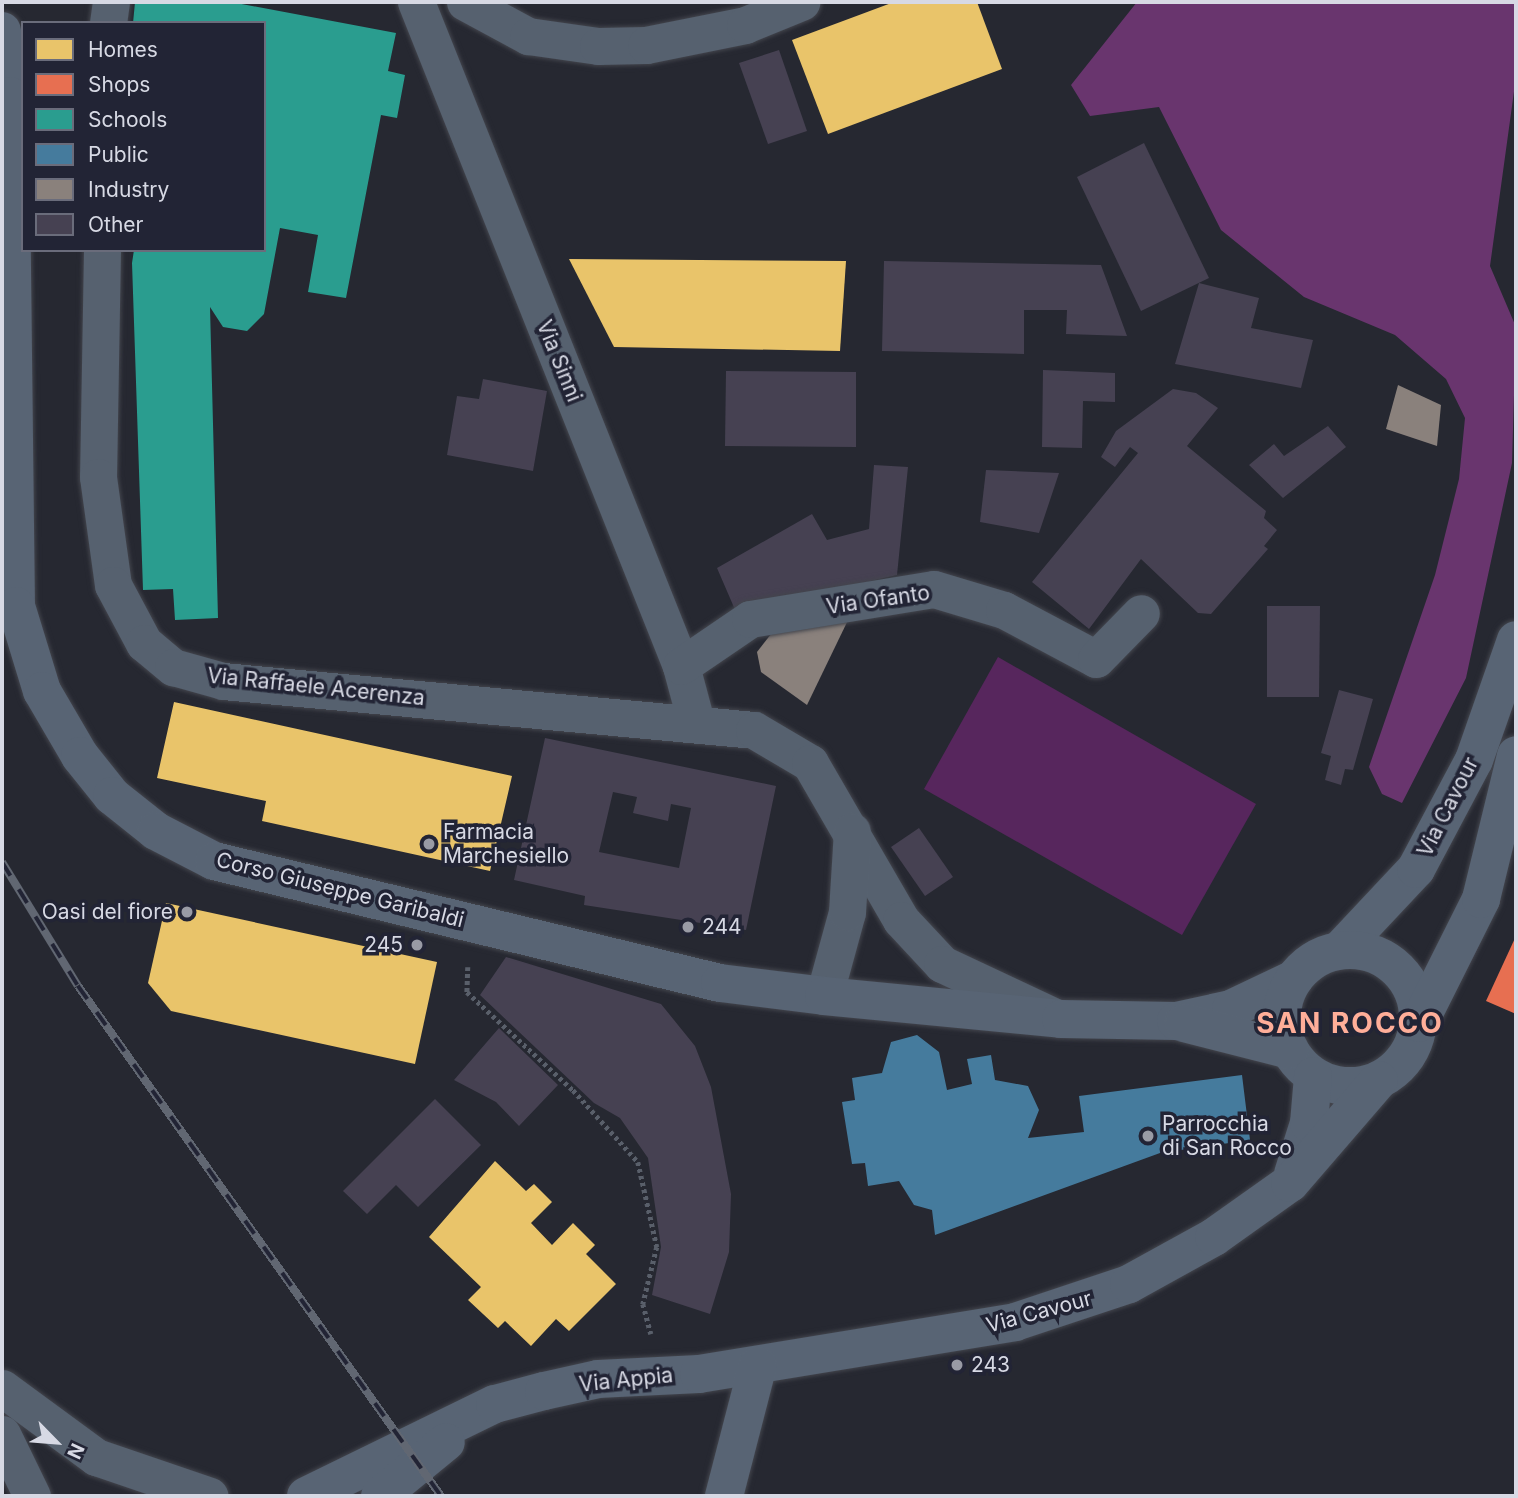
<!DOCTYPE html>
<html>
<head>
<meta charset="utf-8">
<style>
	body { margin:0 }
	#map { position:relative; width:1518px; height:1498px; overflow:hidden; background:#262831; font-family:Inter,sans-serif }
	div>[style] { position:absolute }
	.green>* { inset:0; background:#57265d }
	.forest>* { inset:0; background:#69356e }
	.homes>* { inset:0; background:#e9c46a }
	.shops>* { inset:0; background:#e76f51 }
	.schools>* { inset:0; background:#2a9d8f }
	.public>* { inset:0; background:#457b9d }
	.industry>* { inset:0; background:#8a817c }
	.building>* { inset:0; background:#464152 }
	.path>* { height:4.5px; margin-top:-2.25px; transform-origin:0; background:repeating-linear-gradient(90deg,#595f6a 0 3.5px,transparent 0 7px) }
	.roads { filter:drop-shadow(0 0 2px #43454d) drop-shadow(0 0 2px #43454d) }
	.street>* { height:37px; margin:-18.5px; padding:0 18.5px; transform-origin:18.5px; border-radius:18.5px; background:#56616f }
	.secondary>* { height:38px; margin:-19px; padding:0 19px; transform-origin:19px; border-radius:19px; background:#586474 }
	.secondary>.ring { margin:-19px; padding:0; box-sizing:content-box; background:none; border:38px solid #586474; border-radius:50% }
	.rail>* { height:8px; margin-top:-4px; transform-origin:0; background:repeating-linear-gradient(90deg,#222435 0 16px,#616772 0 32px); box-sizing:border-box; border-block:2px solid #616772 }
	.dots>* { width:19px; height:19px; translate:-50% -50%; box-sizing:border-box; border:4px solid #222435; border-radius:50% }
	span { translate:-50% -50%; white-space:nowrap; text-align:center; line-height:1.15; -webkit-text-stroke:7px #222435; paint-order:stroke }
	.street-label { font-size:21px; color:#d7d9e4 }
	.poi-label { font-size:21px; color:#d7d9e4 }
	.left { translate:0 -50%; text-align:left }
	.right { translate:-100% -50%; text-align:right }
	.district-label { font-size:28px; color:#ffae99; font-weight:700; letter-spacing:2px }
	.frame { position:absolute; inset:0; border:4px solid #d7d9e4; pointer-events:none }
	.legend { position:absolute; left:21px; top:21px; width:245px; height:231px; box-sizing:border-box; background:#222435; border:2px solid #6a6c7b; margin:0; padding:9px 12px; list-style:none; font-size:21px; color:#d7d9e4 }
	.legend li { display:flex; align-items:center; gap:14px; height:35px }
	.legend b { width:35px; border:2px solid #6a6c7b }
	.north { position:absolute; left:21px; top:1407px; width:70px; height:70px; -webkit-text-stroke:5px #222435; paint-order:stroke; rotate:115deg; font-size:19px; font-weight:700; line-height:28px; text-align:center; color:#d7d9e4 }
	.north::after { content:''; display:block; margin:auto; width:24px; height:32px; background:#d7d9e4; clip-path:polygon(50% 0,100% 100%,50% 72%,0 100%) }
</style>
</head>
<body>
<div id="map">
	<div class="green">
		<div style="clip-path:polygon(998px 657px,1256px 804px,1182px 935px,924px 789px)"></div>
	</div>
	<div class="forest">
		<div style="clip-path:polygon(1137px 2px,1516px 2px,1516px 77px,1490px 266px,1516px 327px,1512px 463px,1466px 678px,1402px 803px,1382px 794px,1369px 767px,1435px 575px,1459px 479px,1465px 418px,1446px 379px,1395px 335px,1304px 297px,1221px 230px,1159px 107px,1090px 116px,1071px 85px)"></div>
	</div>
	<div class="homes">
		<div style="clip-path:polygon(894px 2px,977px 2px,1002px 69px,828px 134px,792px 40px)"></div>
		<div style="clip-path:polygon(569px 259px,846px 261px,840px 351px,614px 347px)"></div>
		<div style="clip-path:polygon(174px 702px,512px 776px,490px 871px,262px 821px,266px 801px,157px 778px)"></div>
		<div style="clip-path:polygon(166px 903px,437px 962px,415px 1064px,171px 1011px,148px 983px)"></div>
		<div style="clip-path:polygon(495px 1161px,526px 1191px,534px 1184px,552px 1202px,531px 1223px,552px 1245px,573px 1223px,595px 1245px,586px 1254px,616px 1284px,569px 1331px,556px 1319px,531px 1346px,505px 1321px,498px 1328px,468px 1300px,481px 1287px,429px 1237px)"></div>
	</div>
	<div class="shops">
		<div style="clip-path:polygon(1516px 936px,1516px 1014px,1486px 1001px)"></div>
	</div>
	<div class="schools">
		<div style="clip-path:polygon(135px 2px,231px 2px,396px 33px,388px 71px,405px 75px,397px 118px,381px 115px,346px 298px,308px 292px,318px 235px,280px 228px,264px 314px,247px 331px,223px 327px,210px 307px,218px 618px,175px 620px,173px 589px,143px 590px,132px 263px,134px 250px,264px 250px,264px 23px,133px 23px)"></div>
	</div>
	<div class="public">
		<div style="clip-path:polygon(917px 1035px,939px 1052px,947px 1090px,972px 1084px,967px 1059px,991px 1055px,995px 1080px,1028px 1086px,1039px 1110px,1028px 1138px,1084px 1132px,1079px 1096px,1242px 1075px,1250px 1140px,1160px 1153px,935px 1235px,932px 1210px,914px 1205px,899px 1181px,868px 1186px,865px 1163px,852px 1164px,842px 1102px,855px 1100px,852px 1078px,882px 1073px,891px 1042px)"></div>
	</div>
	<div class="industry">
		<div style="clip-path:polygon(1398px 385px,1441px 405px,1437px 446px,1386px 429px)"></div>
		<div style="clip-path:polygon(850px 616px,807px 705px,761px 672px,757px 652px,775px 629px)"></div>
	</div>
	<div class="building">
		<div style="clip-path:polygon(779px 50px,807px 131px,768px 144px,739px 63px)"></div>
		<div style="clip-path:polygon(1144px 143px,1209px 278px,1141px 311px,1077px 177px)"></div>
		<div style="clip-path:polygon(884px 261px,1101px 265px,1127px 336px,1066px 334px,1067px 310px,1024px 310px,1024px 354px,882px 351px)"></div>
		<div style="clip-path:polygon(1199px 283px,1259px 298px,1251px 328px,1313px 340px,1301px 388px,1175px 364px)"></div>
		<div style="clip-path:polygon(1043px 370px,1115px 373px,1115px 402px,1083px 401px,1082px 448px,1042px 447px)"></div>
		<div style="clip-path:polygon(726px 371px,856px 372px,856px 447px,725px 446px)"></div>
		<div style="clip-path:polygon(483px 379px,547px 391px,533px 471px,447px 455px,457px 396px,479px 399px)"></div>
		<div style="clip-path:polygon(1173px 389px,1196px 393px,1218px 408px,1187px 446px,1266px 511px,1264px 518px,1277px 530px,1264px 546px,1268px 549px,1211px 614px,1198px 613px,1141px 559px,1089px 629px,1032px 582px,1138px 453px,1130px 447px,1115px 467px,1101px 457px,1116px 431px)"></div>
		<div style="clip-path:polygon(1328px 426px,1346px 447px,1283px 498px,1249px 465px,1274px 444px,1284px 456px)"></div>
		<div style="clip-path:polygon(874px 465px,908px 467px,897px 575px,736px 612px,717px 568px,812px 514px,827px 540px,869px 529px)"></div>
		<div style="clip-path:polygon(986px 470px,1059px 473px,1039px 533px,980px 522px)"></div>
		<div style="clip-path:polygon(1267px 606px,1320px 606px,1319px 697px,1267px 697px)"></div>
		<div style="clip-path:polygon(1339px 690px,1373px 699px,1353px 770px,1345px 769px,1341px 785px,1325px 780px,1331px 756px,1321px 753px)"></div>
		<div style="clip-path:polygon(evenodd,545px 738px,776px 786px,746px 930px,584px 905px,585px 896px,514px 880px,545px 738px,613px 792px,637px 797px,633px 813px,668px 821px,671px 804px,691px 808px,679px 868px,599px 852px,613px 792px)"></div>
		<div style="clip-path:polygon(919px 828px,953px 877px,925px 896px,891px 847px)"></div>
		<div style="clip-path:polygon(506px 957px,661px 1004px,695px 1046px,711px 1087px,731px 1194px,729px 1252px,710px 1314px,652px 1295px,661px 1247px,648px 1158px,620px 1118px,594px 1103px,480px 995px)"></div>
		<div style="clip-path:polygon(499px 1028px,558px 1085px,519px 1126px,496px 1102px,454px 1080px)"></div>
		<div style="clip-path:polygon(435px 1099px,481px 1145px,418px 1207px,396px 1185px,367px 1214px,343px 1191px)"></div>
	</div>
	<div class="path">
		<div style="left:468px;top:967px;width:25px;rotate:92deg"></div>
		<div style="left:467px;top:992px;width:144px;rotate:42.8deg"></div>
		<div style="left:573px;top:1090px;width:97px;rotate:47.9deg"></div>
		<div style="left:638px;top:1162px;width:87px;rotate:77.4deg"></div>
		<div style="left:657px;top:1247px;width:59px;rotate:103.8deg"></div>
		<div style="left:643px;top:1304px;width:31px;rotate:75deg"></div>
	</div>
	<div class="roads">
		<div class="street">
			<div style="left:416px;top:2px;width:715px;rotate:68.24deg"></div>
			<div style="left:681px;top:666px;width:58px;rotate:75deg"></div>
			<div style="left:465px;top:2px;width:72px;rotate:28.4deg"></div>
			<div style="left:528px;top:36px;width:71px;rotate:8.1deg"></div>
			<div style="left:598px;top:46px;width:48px;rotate:-1.2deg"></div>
			<div style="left:646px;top:45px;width:101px;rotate:-11.4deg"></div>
			<div style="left:745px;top:25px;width:61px;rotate:-22.3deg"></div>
			<div style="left:108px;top:23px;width:21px;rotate:-82deg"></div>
			<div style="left:102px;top:250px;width:227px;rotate:91deg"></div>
			<div style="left:98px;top:477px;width:109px;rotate:82.1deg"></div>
			<div style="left:113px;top:585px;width:66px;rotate:61.9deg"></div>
			<div style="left:144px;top:643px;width:38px;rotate:40deg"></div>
			<div style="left:173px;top:667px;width:52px;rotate:15.6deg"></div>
			<div style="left:223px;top:681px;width:533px;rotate:5.27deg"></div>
			<div style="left:754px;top:730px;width:65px;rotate:30.5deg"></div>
			<div style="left:810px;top:763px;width:181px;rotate:59.9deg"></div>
			<div style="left:901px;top:920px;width:60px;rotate:47deg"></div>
			<div style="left:942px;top:964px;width:123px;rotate:25.1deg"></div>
			<div style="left:681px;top:666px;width:83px;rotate:-34.3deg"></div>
			<div style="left:750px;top:619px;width:186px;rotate:-9.3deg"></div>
			<div style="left:934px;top:589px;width:73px;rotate:16.7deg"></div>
			<div style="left:1004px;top:610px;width:104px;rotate:28deg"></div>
			<div style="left:1096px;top:659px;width:64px;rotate:-45.6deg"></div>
			<div style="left:824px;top:996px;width:87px;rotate:-74.7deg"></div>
			<div style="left:847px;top:912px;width:81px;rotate:-86.5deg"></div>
			<div style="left:2px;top:1388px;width:117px;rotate:36.3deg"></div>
			<div style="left:96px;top:1457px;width:120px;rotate:18.9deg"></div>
			<div style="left:2px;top:1434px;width:69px;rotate:64.2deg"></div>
		</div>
		<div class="secondary">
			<div style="left:2px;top:31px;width:65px;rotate:83deg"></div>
			<div style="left:10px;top:96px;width:510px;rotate:89.33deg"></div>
			<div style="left:16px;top:606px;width:89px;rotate:73deg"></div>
			<div style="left:42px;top:691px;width:75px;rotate:59.7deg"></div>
			<div style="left:80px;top:756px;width:51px;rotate:51.3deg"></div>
			<div style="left:112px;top:796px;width:56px;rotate:38.5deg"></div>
			<div style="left:156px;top:831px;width:65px;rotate:27.3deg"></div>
			<div style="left:214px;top:861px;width:520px;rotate:13.56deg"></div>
			<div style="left:720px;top:983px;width:105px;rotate:7.1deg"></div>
			<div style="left:824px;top:996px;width:238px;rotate:5.5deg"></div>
			<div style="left:1061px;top:1019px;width:115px;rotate:1deg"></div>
			<div style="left:1176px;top:1021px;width:56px;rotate:-12.3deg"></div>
			<div style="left:1231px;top:1009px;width:70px;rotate:-25.5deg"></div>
			<div style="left:1340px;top:950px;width:111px;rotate:-46.8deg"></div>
			<div style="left:1416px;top:869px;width:123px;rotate:-62deg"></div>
			<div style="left:1474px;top:760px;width:127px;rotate:-70.7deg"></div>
			<div class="ring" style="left:1282px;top:950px;width:98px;height:98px"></div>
			<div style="left:1184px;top:1023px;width:109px;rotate:14.3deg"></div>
			<div style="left:1419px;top:1023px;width:139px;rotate:-63.4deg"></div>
			<div style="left:1481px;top:899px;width:148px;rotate:-76.3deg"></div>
			<div style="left:1293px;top:1174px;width:53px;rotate:-72.6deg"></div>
			<div style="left:1309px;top:1123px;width:47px;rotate:-85.1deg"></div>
			<div style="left:306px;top:1496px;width:210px;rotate:-26deg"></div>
			<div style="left:495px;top:1404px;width:51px;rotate:-14.9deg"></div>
			<div style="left:544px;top:1391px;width:55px;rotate:-12.5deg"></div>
			<div style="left:598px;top:1379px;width:101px;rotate:-2.8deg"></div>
			<div style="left:699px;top:1374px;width:320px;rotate:-9.3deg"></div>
			<div style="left:1015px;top:1322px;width:120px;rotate:-18.4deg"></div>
			<div style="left:1129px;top:1284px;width:97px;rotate:-28.9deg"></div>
			<div style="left:1214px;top:1237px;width:93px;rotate:-35.4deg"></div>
			<div style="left:1290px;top:1183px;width:136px;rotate:-49.2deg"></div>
			<div style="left:380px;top:1496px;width:85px;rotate:-39.3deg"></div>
			<div style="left:724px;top:1496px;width:135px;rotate:-75.5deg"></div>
		</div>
	</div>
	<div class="rail">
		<div style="left:2px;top:862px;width:145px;rotate:58.5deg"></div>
		<div style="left:78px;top:986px;width:626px;rotate:54.56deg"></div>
	</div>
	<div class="dots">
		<div style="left:429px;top:844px;background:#999ba5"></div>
		<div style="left:187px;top:912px;background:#999ba5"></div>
		<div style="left:688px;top:927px;background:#999ba5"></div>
		<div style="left:417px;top:945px;background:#999ba5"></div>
		<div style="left:1148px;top:1136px;background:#999ba5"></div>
		<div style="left:957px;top:1365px;background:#999ba5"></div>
	</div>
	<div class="street-label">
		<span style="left:559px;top:361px;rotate:68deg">Via Sinni</span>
		<span style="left:878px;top:600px;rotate:-8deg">Via Ofanto</span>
		<span style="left:316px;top:687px;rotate:6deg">Via Raffaele Acerenza</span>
		<span style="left:1448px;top:807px;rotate:-63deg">Via Cavour</span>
		<span style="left:340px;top:890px;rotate:14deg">Corso Giuseppe Garibaldi</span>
		<span style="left:1039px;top:1312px;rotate:-15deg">Via Cavour</span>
		<span style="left:626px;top:1380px;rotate:-6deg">Via Appia</span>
	</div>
	<div class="poi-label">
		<span class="left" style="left:443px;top:844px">Farmacia<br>Marchesiello</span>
		<span class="right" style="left:173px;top:912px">Oasi del fiore</span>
		<span class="left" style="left:702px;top:927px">244</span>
		<span class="right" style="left:403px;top:945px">245</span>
		<span class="left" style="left:1162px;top:1136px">Parrocchia<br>di San Rocco</span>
		<span class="left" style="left:971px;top:1365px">243</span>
	</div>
	<div class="district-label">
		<span style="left:1350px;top:1023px">SAN ROCCO</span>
	</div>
	<div class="frame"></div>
	<ul class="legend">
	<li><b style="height:19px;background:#e9c46a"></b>Homes</li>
	<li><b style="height:19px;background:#e76f51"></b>Shops</li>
	<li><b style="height:19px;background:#2a9d8f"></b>Schools</li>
	<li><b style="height:19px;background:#457b9d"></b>Public</li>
	<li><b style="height:19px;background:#8a817c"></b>Industry</li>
	<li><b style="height:19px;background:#464152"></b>Other</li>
	</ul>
	<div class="north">N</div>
</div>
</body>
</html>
